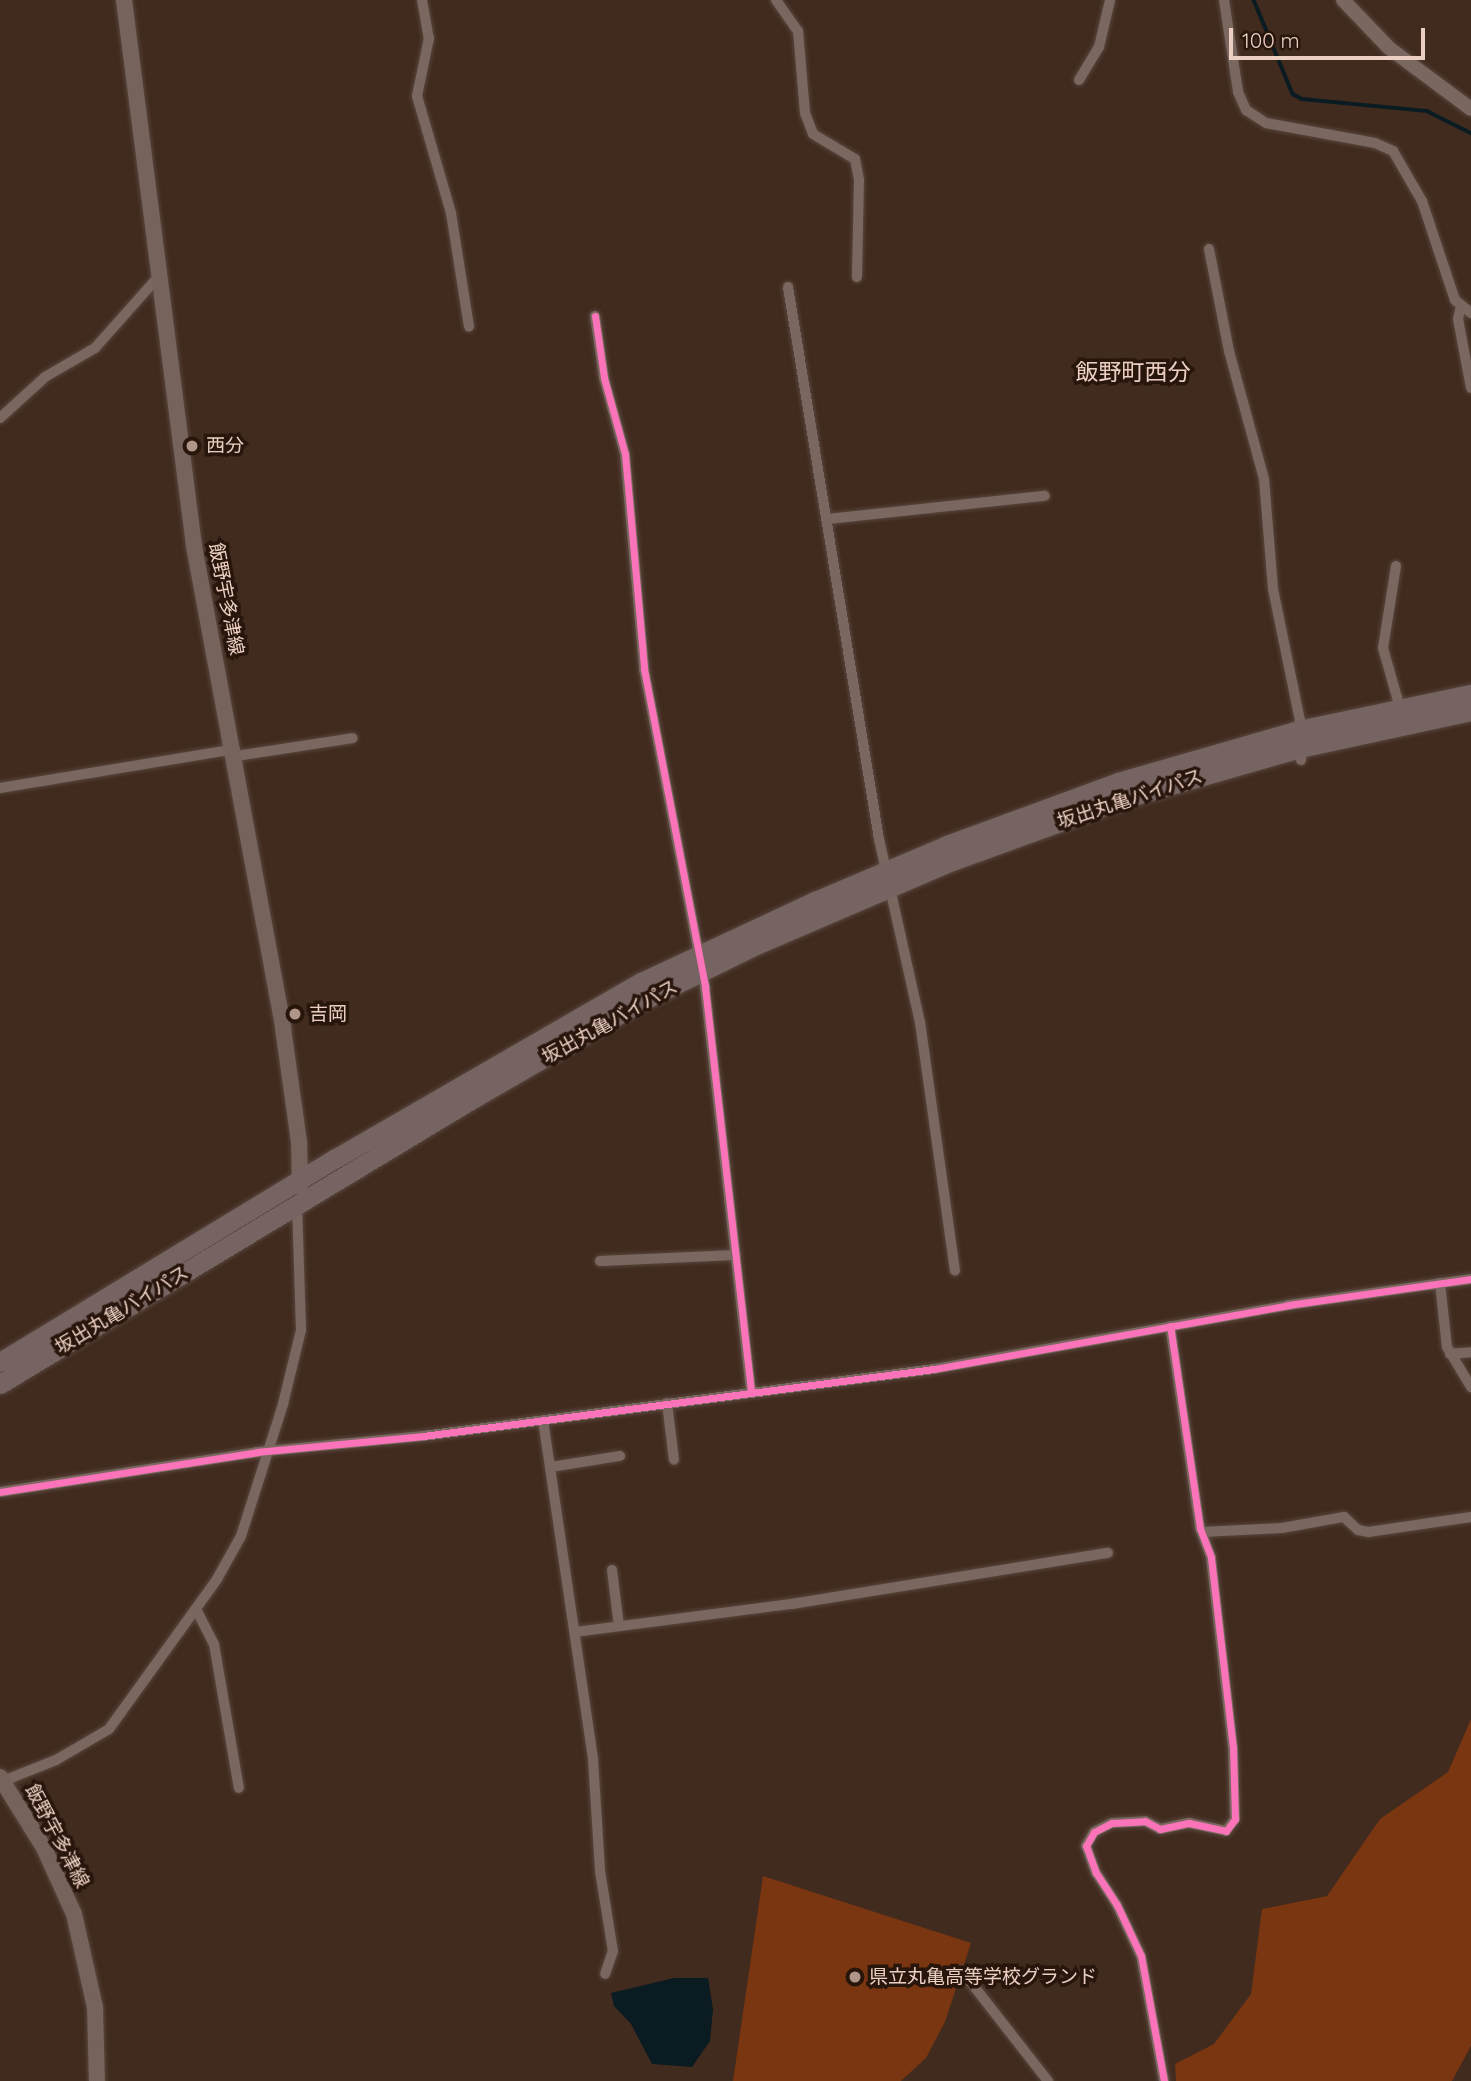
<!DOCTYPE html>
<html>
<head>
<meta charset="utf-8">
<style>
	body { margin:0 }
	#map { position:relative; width:1471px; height:2081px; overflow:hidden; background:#412a1e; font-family:Quicksand,"Noto Sans JP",sans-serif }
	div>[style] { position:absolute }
	.green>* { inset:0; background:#793610 }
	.water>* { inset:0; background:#0a1b21 }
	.stream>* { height:3.5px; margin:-1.75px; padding:0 1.75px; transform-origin:1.75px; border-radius:1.75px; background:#0a1b21 }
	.roads { filter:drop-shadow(0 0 2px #58463d) drop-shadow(0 0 2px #58463d) }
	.minor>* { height:10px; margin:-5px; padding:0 5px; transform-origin:5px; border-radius:5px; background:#7a675f }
	.tertiary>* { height:14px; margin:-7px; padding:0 7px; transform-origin:7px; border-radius:7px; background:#7a675f }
	.secondary>* { height:16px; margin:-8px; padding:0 8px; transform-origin:8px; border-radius:8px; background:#76635c }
	.trunk>* { height:19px; margin:-9.5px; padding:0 9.5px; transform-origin:9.5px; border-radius:9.5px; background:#766462 }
	.cycleway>* { height:7px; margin:-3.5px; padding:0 3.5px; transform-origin:3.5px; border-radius:3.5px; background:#fb73b8 }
	.dots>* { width:19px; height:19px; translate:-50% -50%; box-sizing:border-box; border:4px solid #28150c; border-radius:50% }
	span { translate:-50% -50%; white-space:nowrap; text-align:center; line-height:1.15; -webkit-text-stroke:7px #28150c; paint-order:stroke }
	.poi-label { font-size:19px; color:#ebcfc3 }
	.left { translate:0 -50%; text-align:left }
	.street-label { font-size:19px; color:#ebcfc3 }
	.quarter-label { font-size:23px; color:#ebcfc3 }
	.scale { position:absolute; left:1229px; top:28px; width:196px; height:32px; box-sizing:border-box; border:4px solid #ebcfc3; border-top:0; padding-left:9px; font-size:21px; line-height:24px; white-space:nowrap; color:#ebcfc3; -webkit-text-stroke:5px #28150c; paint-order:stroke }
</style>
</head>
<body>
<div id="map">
	<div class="green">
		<div style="clip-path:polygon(1471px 1719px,1471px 2046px,1452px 2081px,1176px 2081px,1175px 2064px,1214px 2044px,1251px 1994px,1262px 1909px,1327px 1896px,1380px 1819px,1448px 1772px)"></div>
		<div style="clip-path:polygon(763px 1876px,971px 1943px,945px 2022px,926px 2058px,901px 2081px,733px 2081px)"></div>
	</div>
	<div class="water">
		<div style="clip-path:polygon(674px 1978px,708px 1978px,713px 2009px,710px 2041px,692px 2067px,652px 2064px,631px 2024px,614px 2006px,611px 1993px)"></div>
	</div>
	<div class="stream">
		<div style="left:1254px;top:0;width:102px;rotate:67.5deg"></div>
		<div style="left:1293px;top:94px;width:10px;rotate:29deg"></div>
		<div style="left:1302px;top:99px;width:126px;rotate:5.5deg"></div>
		<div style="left:1427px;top:111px;width:49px;rotate:26.6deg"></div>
	</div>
	<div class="roads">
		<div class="minor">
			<div style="left:422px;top:0;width:39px;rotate:80deg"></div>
			<div style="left:429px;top:38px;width:59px;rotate:101.7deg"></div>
			<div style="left:417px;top:96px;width:122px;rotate:73.8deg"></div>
			<div style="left:451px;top:213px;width:115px;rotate:81deg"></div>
			<div style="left:776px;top:0;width:38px;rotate:55deg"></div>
			<div style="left:798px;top:31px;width:82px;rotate:85.1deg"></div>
			<div style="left:805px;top:113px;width:22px;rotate:69deg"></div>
			<div style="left:813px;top:134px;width:49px;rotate:30.8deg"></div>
			<div style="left:855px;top:159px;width:21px;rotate:79deg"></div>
			<div style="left:859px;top:180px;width:97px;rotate:91.2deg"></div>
			<div style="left:1224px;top:0;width:93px;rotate:81.3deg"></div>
			<div style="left:1238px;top:92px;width:20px;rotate:66deg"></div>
			<div style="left:1246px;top:110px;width:24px;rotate:33deg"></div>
			<div style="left:1266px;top:123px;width:111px;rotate:10.4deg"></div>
			<div style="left:1375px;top:143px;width:20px;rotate:24deg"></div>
			<div style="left:1393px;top:151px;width:58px;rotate:59.9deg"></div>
			<div style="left:1422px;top:201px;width:104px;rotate:71.6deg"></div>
			<div style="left:1455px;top:300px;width:21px;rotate:39deg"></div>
			<div style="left:1079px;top:80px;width:39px;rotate:-59deg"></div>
			<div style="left:1099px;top:47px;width:48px;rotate:-76.8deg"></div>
			<div style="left:1209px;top:249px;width:104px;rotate:78.9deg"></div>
			<div style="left:1229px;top:351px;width:133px;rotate:74.7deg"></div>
			<div style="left:1264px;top:479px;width:110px;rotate:85.3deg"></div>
			<div style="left:1273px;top:589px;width:134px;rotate:78.4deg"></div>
			<div style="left:1300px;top:720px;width:40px;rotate:88.6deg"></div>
			<div style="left:788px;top:287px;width:559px;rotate:80.64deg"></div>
			<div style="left:879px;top:839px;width:188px;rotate:77.4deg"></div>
			<div style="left:920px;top:1022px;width:251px;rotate:82deg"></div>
			<div style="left:1461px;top:306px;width:13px;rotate:103deg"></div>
			<div style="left:1458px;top:319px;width:70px;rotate:79.3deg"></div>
			<div style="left:595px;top:316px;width:63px;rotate:81.7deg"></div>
			<div style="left:604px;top:378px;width:79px;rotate:74.6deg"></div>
			<div style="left:625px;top:454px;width:216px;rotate:84.9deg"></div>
			<div style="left:644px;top:669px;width:324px;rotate:79.1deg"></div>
			<div style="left:705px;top:987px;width:407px;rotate:83.5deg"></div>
			<div style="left:0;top:418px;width:61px;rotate:-42.3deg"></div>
			<div style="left:45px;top:377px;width:58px;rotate:-30.1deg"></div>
			<div style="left:95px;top:348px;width:96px;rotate:-48.4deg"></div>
			<div style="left:828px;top:519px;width:218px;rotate:-6.1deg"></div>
			<div style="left:1396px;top:566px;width:83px;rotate:99deg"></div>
			<div style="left:1383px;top:648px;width:62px;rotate:74.2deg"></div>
			<div style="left:236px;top:756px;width:118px;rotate:-8.7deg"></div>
			<div style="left:0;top:788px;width:238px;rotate:-9.4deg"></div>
			<div style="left:600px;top:1261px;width:136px;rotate:-2.5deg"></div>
			<div style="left:1440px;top:1283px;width:64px;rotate:83.8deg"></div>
			<div style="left:1447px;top:1347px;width:47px;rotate:59deg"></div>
			<div style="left:1450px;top:1354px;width:21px;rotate:-5deg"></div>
			<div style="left:667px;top:1403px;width:57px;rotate:83deg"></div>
			<div style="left:543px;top:1420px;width:343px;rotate:81.6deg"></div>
			<div style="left:593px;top:1759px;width:112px;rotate:86.4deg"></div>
			<div style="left:600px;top:1871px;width:81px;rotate:80.8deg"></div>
			<div style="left:613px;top:1951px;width:24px;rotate:109deg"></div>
			<div style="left:551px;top:1467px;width:70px;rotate:-9.1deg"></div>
			<div style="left:0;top:1492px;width:260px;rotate:-8.8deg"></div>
			<div style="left:257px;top:1452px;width:167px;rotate:-5.5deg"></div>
			<div style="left:423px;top:1436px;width:515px;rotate:-7.47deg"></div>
			<div style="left:934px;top:1369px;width:360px;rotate:-10.2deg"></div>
			<div style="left:1288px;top:1305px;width:185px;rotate:-8.1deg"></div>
			<div style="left:1202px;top:1532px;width:80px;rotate:-2.9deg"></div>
			<div style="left:1282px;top:1528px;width:63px;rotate:-10.1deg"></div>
			<div style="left:1344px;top:1517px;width:19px;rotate:43deg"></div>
			<div style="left:1358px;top:1530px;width:10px;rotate:11deg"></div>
			<div style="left:1368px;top:1532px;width:104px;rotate:-8.3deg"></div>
			<div style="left:612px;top:1570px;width:56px;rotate:82.9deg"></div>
			<div style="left:196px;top:1609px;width:39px;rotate:63deg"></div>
			<div style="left:214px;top:1644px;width:146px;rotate:80.2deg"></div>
			<div style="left:575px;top:1632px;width:219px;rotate:-7.4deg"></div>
			<div style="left:792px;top:1604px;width:320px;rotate:-9.2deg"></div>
			<div style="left:3px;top:1781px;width:57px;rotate:-21.6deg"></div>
			<div style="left:56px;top:1760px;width:61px;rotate:-30.3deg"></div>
			<div style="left:109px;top:1729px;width:185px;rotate:-54.2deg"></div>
			<div style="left:217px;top:1579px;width:49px;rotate:-60.8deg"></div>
			<div style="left:241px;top:1536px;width:139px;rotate:-72.3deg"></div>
			<div style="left:283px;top:1404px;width:76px;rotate:-76.3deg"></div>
			<div style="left:301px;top:1330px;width:125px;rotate:-91.8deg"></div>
			<div style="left:962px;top:1971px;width:140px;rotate:52deg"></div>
			<div style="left:1164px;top:2081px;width:127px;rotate:-100.4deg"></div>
			<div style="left:1141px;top:1956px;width:56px;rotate:-115.2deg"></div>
			<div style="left:1117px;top:1905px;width:38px;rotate:-123deg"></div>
			<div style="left:1096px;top:1873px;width:29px;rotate:-110deg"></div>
			<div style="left:1086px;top:1846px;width:16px;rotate:-60deg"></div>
			<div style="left:1094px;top:1832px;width:20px;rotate:-27deg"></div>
			<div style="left:1112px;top:1823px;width:33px;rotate:-3deg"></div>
			<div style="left:1145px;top:1821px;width:17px;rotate:28deg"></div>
			<div style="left:1160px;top:1829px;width:30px;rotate:-12deg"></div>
			<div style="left:1189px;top:1823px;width:38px;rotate:12deg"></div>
			<div style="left:1226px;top:1831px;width:15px;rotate:-53deg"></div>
			<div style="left:1235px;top:1819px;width:71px;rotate:-91.6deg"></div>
			<div style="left:1233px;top:1748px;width:192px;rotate:-96.6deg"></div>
			<div style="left:1211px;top:1557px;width:31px;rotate:-111deg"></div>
			<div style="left:1200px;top:1528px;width:204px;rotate:-98.4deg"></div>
		</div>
		<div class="tertiary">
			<div style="left:1343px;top:0;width:66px;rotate:46.2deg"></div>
			<div style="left:1389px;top:48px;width:102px;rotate:36.6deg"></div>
		</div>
		<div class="secondary">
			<div style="left:124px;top:0;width:550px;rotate:82.69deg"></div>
			<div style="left:194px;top:546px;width:490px;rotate:79.5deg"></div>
			<div style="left:283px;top:1028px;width:115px;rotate:82deg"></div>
			<div style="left:299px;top:1142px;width:45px;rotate:88.7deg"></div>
			<div style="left:0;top:1777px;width:84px;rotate:58.2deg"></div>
			<div style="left:44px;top:1848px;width:72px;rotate:65.6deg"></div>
			<div style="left:74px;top:1914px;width:95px;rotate:77.3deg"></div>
			<div style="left:95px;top:2007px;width:74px;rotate:88.5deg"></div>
		</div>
		<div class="trunk">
			<div style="left:0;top:1362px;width:393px;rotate:-31.3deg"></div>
			<div style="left:336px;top:1158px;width:352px;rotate:-30deg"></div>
			<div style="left:641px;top:982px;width:192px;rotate:-25deg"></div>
			<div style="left:815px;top:901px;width:143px;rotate:-23deg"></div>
			<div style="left:947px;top:845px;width:182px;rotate:-20.2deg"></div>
			<div style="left:1118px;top:782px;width:187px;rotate:-16.1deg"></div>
			<div style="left:1298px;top:730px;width:177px;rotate:-11.8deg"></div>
			<div style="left:0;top:1384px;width:554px;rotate:-31.11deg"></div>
			<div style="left:474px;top:1098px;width:194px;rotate:-30deg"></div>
			<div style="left:642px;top:1001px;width:127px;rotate:-26.2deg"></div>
			<div style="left:756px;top:945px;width:213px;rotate:-23.2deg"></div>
			<div style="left:952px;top:861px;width:185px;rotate:-19.9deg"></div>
			<div style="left:1126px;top:798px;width:181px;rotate:-16deg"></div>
			<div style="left:1300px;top:748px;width:175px;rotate:-12.2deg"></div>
		</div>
	</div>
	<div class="cycleway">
		<div style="left:595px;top:316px;width:63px;rotate:81.7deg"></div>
		<div style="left:604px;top:378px;width:79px;rotate:74.6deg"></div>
		<div style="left:625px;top:454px;width:216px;rotate:84.9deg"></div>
		<div style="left:644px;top:669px;width:324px;rotate:79.1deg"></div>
		<div style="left:705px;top:987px;width:407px;rotate:83.5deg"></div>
		<div style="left:0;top:1492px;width:260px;rotate:-8.8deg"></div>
		<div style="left:257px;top:1452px;width:167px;rotate:-5.5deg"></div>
		<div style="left:423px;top:1436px;width:515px;rotate:-7.47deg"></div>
		<div style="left:934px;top:1369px;width:360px;rotate:-10.2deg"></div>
		<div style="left:1288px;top:1305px;width:185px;rotate:-8.1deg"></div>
		<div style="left:1164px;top:2081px;width:127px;rotate:-100.4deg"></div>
		<div style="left:1141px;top:1956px;width:56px;rotate:-115.2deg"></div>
		<div style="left:1117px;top:1905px;width:38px;rotate:-123deg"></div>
		<div style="left:1096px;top:1873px;width:29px;rotate:-110deg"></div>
		<div style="left:1086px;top:1846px;width:16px;rotate:-60deg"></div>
		<div style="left:1094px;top:1832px;width:20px;rotate:-27deg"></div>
		<div style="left:1112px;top:1823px;width:33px;rotate:-3deg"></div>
		<div style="left:1145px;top:1821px;width:17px;rotate:28deg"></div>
		<div style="left:1160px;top:1829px;width:30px;rotate:-12deg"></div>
		<div style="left:1189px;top:1823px;width:38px;rotate:12deg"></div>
		<div style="left:1226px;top:1831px;width:15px;rotate:-53deg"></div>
		<div style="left:1235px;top:1819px;width:71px;rotate:-91.6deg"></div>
		<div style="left:1233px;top:1748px;width:192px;rotate:-96.6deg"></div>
		<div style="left:1211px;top:1557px;width:31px;rotate:-111deg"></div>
		<div style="left:1200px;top:1528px;width:204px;rotate:-98.4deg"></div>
	</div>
	<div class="dots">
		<div style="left:192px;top:446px;background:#b09589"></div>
		<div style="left:295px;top:1014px;background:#b09589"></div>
		<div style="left:855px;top:1977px;background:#b09589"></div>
	</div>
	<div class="poi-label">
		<span class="left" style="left:206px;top:446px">西分</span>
		<span class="left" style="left:309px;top:1014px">吉岡</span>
		<span class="left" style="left:869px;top:1977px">県立丸亀高等学校グランド</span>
	</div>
	<div class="street-label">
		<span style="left:226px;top:599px;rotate:79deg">飯野宇多津線</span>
		<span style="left:1130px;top:799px;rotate:-18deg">坂出丸亀バイパス</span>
		<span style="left:610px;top:1022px;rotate:-29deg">坂出丸亀バイパス</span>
		<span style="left:122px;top:1310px;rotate:-31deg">坂出丸亀バイパス</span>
		<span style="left:57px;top:1836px;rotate:62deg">飯野宇多津線</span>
	</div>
	<div class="quarter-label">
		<span style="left:1133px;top:372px">飯野町西分</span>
	</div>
	<div class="scale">100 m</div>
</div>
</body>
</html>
